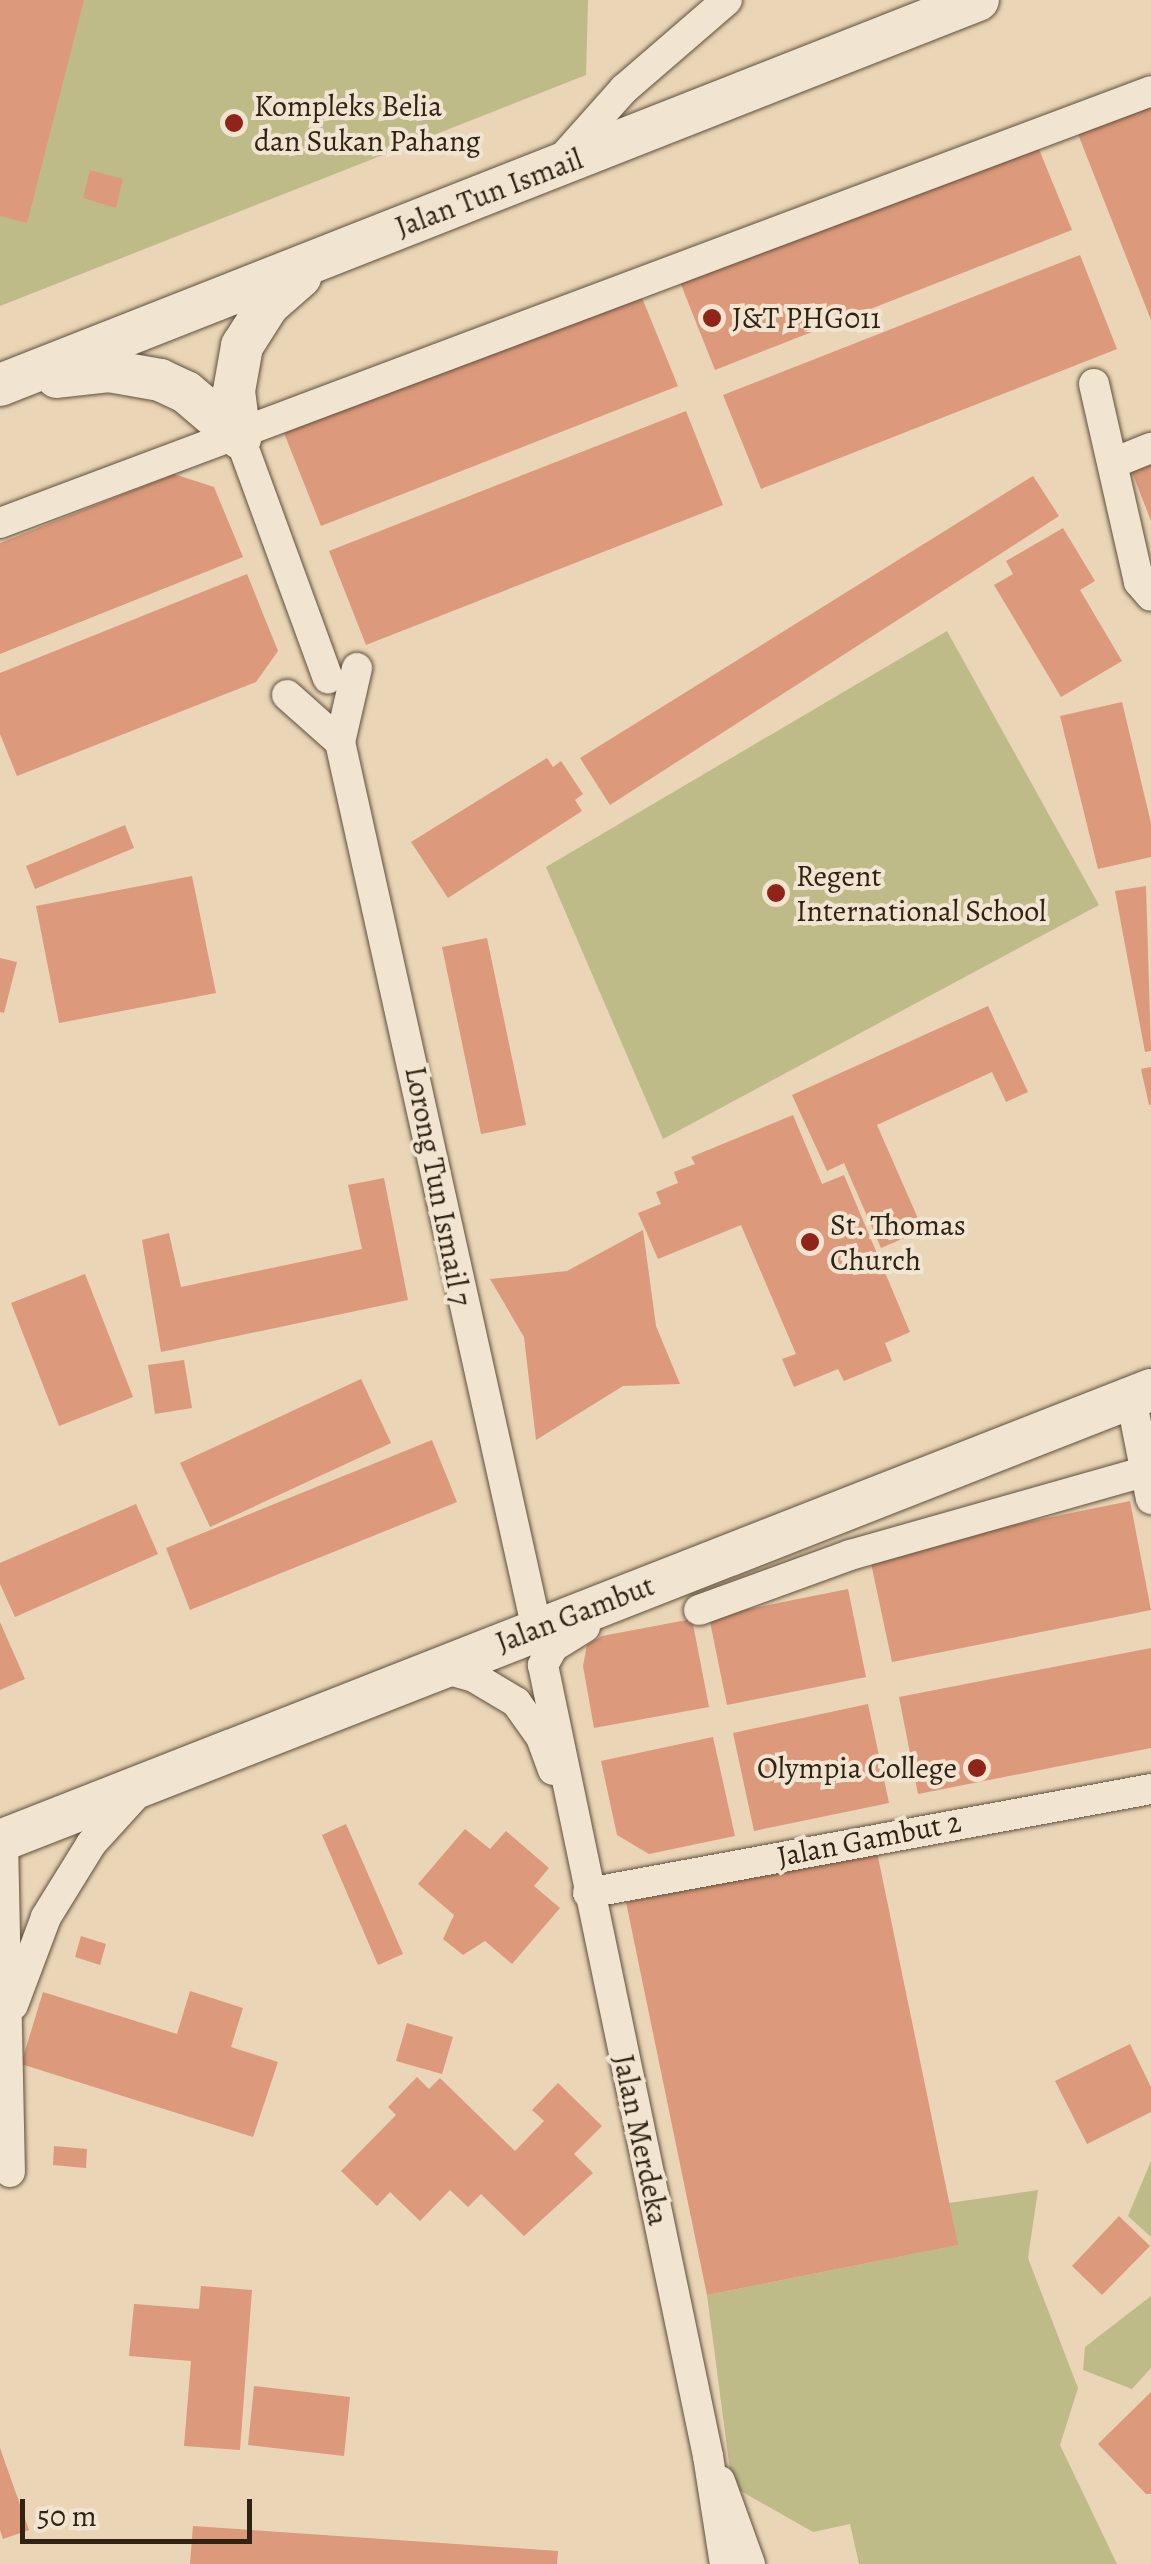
<!DOCTYPE html>
<html>
<head>
<meta charset="utf-8">
<style>
	body { margin:0 }
	#map { position:relative; width:1151px; height:2564px; overflow:hidden; background:#ead5b6; font-family:Alegreya,serif }
	div>[style] { position:absolute }
	.green>* { inset:0; background:#bebb89 }
	.building>* { inset:0; background:#dc997b }
	.roads { filter:drop-shadow(0 0 2px #5f503c) drop-shadow(0 0 2px #5f503c) }
	.street>* { height:30px; margin:-15px; padding:0 15px; transform-origin:15px; border-radius:15px; background:#f1e4d0 }
	.secondary>* { height:42px; margin:-21px; padding:0 21px; transform-origin:21px; border-radius:21px; background:#f1e4d0 }
	.dots>* { width:28px; height:28px; translate:-50% -50%; box-sizing:border-box; border:5px solid #f1e4d0; border-radius:50% }
	span { translate:-50% -50%; white-space:nowrap; text-align:center; line-height:1.15; -webkit-text-stroke:8px #f1e4d0; paint-order:stroke }
	.poi-label { font-size:30px; color:#312314 }
	.left { translate:0 -50%; text-align:left }
	.right { translate:-100% -50%; text-align:right }
	.street-label { font-size:30px; color:#312314 }
	.scale { position:absolute; left:20px; top:2499px; width:232px; height:45px; box-sizing:border-box; border:5px solid #312314; border-top:0; padding-left:12px; font-size:30px; line-height:35px; white-space:nowrap; color:#312314; -webkit-text-stroke:8px #f1e4d0; paint-order:stroke }
</style>
</head>
<body>
<div id="map">
	<div class="green">
		<div style="clip-path:polygon(0 0,588px 0,586px 75px,0 306px)"></div>
		<div style="clip-path:polygon(947px 631px,1099px 905px,663px 1139px,546px 867px)"></div>
		<div style="clip-path:polygon(1151px 2161px,1151px 2237px,1128px 2216px)"></div>
		<div style="clip-path:polygon(1038px 2190px,1028px 2258px,1078px 2388px,1060px 2445px,1117px 2564px,859px 2564px,850px 2524px,813px 2532px,732px 2486px,707px 2295px,957px 2245px,949px 2203px)"></div>
		<div style="clip-path:polygon(1151px 2296px,1151px 2368px,1132px 2389px,1083px 2370px,1085px 2347px)"></div>
	</div>
	<div class="building">
		<div style="clip-path:polygon(0 0,84px 0,27px 223px,0 216px)"></div>
		<div style="clip-path:polygon(1151px 100px,1151px 320px,1076px 129px)"></div>
		<div style="clip-path:polygon(1034px 137px,1072px 230px,715px 370px,678px 277px)"></div>
		<div style="clip-path:polygon(90px 170px,123px 179px,116px 208px,83px 198px)"></div>
		<div style="clip-path:polygon(1080px 255px,1117px 349px,761px 489px,723px 395px)"></div>
		<div style="clip-path:polygon(640px 293px,678px 386px,321px 526px,284px 433px)"></div>
		<div style="clip-path:polygon(686px 411px,723px 505px,366px 645px,329px 551px)"></div>
		<div style="clip-path:polygon(1151px 459px,1151px 521px,1130px 467px)"></div>
		<div style="clip-path:polygon(174px 474px,214px 487px,243px 557px,0 654px,0 543px)"></div>
		<div style="clip-path:polygon(1033px 476px,1059px 516px,610px 805px,580px 758px)"></div>
		<div style="clip-path:polygon(1063px 528px,1095px 581px,1080px 590px,1122px 661px,1061px 697px,994px 585px,1013px 574px,1006px 561px)"></div>
		<div style="clip-path:polygon(247px 574px,278px 651px,256px 682px,17px 776px,0 734px,0 673px)"></div>
		<div style="clip-path:polygon(1122px 702px,1151px 823px,1151px 857px,1098px 869px,1060px 716px)"></div>
		<div style="clip-path:polygon(547px 758px,553px 767px,561px 761px,583px 794px,575px 800px,582px 811px,448px 898px,411px 842px)"></div>
		<div style="clip-path:polygon(125px 825px,134px 848px,35px 889px,26px 866px)"></div>
		<div style="clip-path:polygon(192px 876px,216px 993px,59px 1023px,36px 906px)"></div>
		<div style="clip-path:polygon(1146px 886px,1151px 1051px,1145px 1052px,1115px 891px)"></div>
		<div style="clip-path:polygon(487px 938px,526px 1125px,481px 1134px,442px 947px)"></div>
		<div style="clip-path:polygon(0 958px,17px 962px,4px 1013px,0 1012px)"></div>
		<div style="clip-path:polygon(988px 1006px,1028px 1092px,1006px 1102px,992px 1072px,877px 1125px,923px 1230px,881px 1248px,844px 1163px,827px 1171px,792px 1095px)"></div>
		<div style="clip-path:polygon(1151px 1067px,1151px 1105px,1149px 1105px,1141px 1069px)"></div>
		<div style="clip-path:polygon(793px 1115px,822px 1184px,844px 1175px,910px 1332px,885px 1343px,892px 1361px,844px 1381px,838px 1369px,794px 1387px,782px 1359px,796px 1354px,741px 1225px,658px 1259px,638px 1213px,661px 1204px,656px 1192px,678px 1183px,674px 1172px,695px 1164px,691px 1157px)"></div>
		<div style="clip-path:polygon(384px 1178px,408px 1300px,161px 1352px,142px 1240px,169px 1233px,181px 1287px,362px 1249px,348px 1185px)"></div>
		<div style="clip-path:polygon(643px 1230px,656px 1326px,680px 1384px,623px 1386px,536px 1440px,524px 1337px,490px 1279px,567px 1271px)"></div>
		<div style="clip-path:polygon(85px 1274px,133px 1397px,59px 1426px,11px 1303px)"></div>
		<div style="clip-path:polygon(184px 1360px,192px 1408px,155px 1414px,148px 1365px)"></div>
		<div style="clip-path:polygon(361px 1379px,391px 1443px,210px 1527px,180px 1463px)"></div>
		<div style="clip-path:polygon(432px 1440px,457px 1502px,190px 1610px,166px 1548px)"></div>
		<div style="clip-path:polygon(1130px 1501px,1151px 1610px,892px 1662px,869px 1554px)"></div>
		<div style="clip-path:polygon(136px 1504px,158px 1554px,15px 1617px,0 1584px,0 1563px)"></div>
		<div style="clip-path:polygon(848px 1589px,866px 1677px,727px 1705px,709px 1617px)"></div>
		<div style="clip-path:polygon(692px 1619px,709px 1707px,594px 1728px,583px 1666px,587px 1645px,602px 1636px)"></div>
		<div style="clip-path:polygon(0 1622px,25px 1679px,0 1690px)"></div>
		<div style="clip-path:polygon(1151px 1648px,1151px 1748px,918px 1794px,899px 1697px)"></div>
		<div style="clip-path:polygon(868px 1704px,889px 1803px,754px 1831px,733px 1733px)"></div>
		<div style="clip-path:polygon(713px 1737px,735px 1836px,649px 1854px,617px 1835px,601px 1761px)"></div>
		<div style="clip-path:polygon(346px 1824px,403px 1954px,378px 1965px,322px 1835px)"></div>
		<div style="clip-path:polygon(465px 1829px,490px 1849px,506px 1831px,549px 1868px,534px 1886px,560px 1908px,512px 1964px,485px 1941px,463px 1955px,443px 1939px,454px 1915px,418px 1884px)"></div>
		<div style="clip-path:polygon(877px 1852px,958px 2245px,707px 2295px,626px 1902px)"></div>
		<div style="clip-path:polygon(81px 1936px,106px 1944px,100px 1965px,75px 1957px)"></div>
		<div style="clip-path:polygon(190px 1991px,243px 2008px,231px 2047px,278px 2062px,253px 2137px,21px 2064px,43px 1992px,177px 2034px)"></div>
		<div style="clip-path:polygon(407px 2023px,453px 2037px,442px 2074px,396px 2061px)"></div>
		<div style="clip-path:polygon(1130px 2044px,1151px 2087px,1151px 2112px,1087px 2144px,1055px 2081px)"></div>
		<div style="clip-path:polygon(417px 2077px,429px 2089px,440px 2078px,515px 2151px,544px 2121px,532px 2110px,558px 2083px,602px 2126px,574px 2154px,593px 2173px,524px 2236px,481px 2194px,468px 2207px,450px 2190px,420px 2221px,390px 2192px,377px 2206px,341px 2171px,396px 2115px,388px 2107px)"></div>
		<div style="clip-path:polygon(54px 2146px,87px 2149px,86px 2168px,53px 2165px)"></div>
		<div style="clip-path:polygon(1119px 2216px,1150px 2246px,1102px 2295px,1072px 2266px)"></div>
		<div style="clip-path:polygon(201px 2286px,252px 2290px,240px 2450px,184px 2446px,191px 2361px,129px 2356px,134px 2304px,199px 2309px)"></div>
		<div style="clip-path:polygon(254px 2386px,350px 2397px,344px 2456px,248px 2445px)"></div>
		<div style="clip-path:polygon(1151px 2392px,1151px 2494px,1146px 2494px,1098px 2444px)"></div>
		<div style="clip-path:polygon(0 2448px,29px 2530px,3px 2539px,0 2530px)"></div>
		<div style="clip-path:polygon(193px 2526px,558px 2551px,557px 2564px,190px 2564px)"></div>
	</div>
	<div class="roads">
		<div class="street">
			<div style="left:559px;top:162px;width:98px;rotate:-48.3deg"></div>
			<div style="left:624px;top:89px;width:136px;rotate:-40.8deg"></div>
			<div style="left:1094px;top:384px;width:203px;rotate:77.2deg"></div>
			<div style="left:1139px;top:582px;width:18px;rotate:49deg"></div>
			<div style="left:240px;top:438px;width:256px;rotate:69.9deg"></div>
			<div style="left:1116px;top:462px;width:38px;rotate:-22deg"></div>
			<div style="left:0;top:523px;width:1229px;rotate:-20.57deg"></div>
			<div style="left:357px;top:668px;width:76px;rotate:102.9deg"></div>
			<div style="left:340px;top:742px;width:910px;rotate:77.49deg"></div>
			<div style="left:287px;top:695px;width:71px;rotate:41.6deg"></div>
			<div style="left:1131px;top:1398px;width:103px;rotate:78.8deg"></div>
			<div style="left:699px;top:1610px;width:161px;rotate:-20deg"></div>
			<div style="left:850px;top:1555px;width:313px;rotate:-15.8deg"></div>
			<div style="left:585px;top:1627px;width:38px;rotate:148deg"></div>
			<div style="left:553px;top:1647px;width:21px;rotate:119deg"></div>
			<div style="left:543px;top:1665px;width:808px;rotate:78.22deg"></div>
			<div style="left:708px;top:2456px;width:109px;rotate:81.1deg"></div>
			<div style="left:439px;top:1667px;width:36px;rotate:16deg"></div>
			<div style="left:474px;top:1677px;width:49px;rotate:30.8deg"></div>
			<div style="left:516px;top:1702px;width:43px;rotate:54.5deg"></div>
			<div style="left:541px;top:1737px;width:35px;rotate:70deg"></div>
			<div style="left:3px;top:1840px;width:332px;rotate:88.8deg"></div>
			<div style="left:588px;top:1893px;width:573px;rotate:-10.47deg"></div>
			<div style="left:13px;top:2005px;width:94px;rotate:-69.4deg"></div>
			<div style="left:46px;top:1917px;width:86px;rotate:-58.3deg"></div>
			<div style="left:91px;top:1844px;width:74px;rotate:-47.7deg"></div>
			<div style="left:720px;top:2481px;width:88px;rotate:70.1deg"></div>
		</div>
		<div class="secondary">
			<div style="left:57px;top:377px;width:52px;rotate:-6.6deg"></div>
			<div style="left:109px;top:371px;width:52px;rotate:10deg"></div>
			<div style="left:160px;top:380px;width:29px;rotate:25deg"></div>
			<div style="left:186px;top:392px;width:71px;rotate:40.4deg"></div>
			<div style="left:0;top:385px;width:1051px;rotate:-21.49deg"></div>
			<div style="left:240px;top:438px;width:47px;rotate:-97.3deg"></div>
			<div style="left:234px;top:391px;width:46px;rotate:-79.9deg"></div>
			<div style="left:242px;top:346px;width:49px;rotate:-57.6deg"></div>
			<div style="left:268px;top:305px;width:43px;rotate:-41.2deg"></div>
			<div style="left:0;top:1841px;width:1236px;rotate:-21.4deg"></div>
		</div>
	</div>
	<div class="dots">
		<div style="left:234px;top:123px;background:#8f2418"></div>
		<div style="left:712px;top:318px;background:#8f2418"></div>
		<div style="left:776px;top:893px;background:#8f2418"></div>
		<div style="left:810px;top:1242px;background:#8f2418"></div>
		<div style="left:977px;top:1768px;background:#8f2418"></div>
	</div>
	<div class="poi-label">
		<span class="left" style="left:254px;top:123px">Kompleks Belia<br>dan Sukan Pahang</span>
		<span class="left" style="left:732px;top:318px">J&amp;T PHG011</span>
		<span class="left" style="left:796px;top:893px">Regent<br>International School</span>
		<span class="left" style="left:830px;top:1242px">St. Thomas<br>Church</span>
		<span class="right" style="left:957px;top:1768px">Olympia College</span>
	</div>
	<div class="street-label">
		<span style="left:489px;top:193px;rotate:-21deg">Jalan Tun Ismail</span>
		<span style="left:438px;top:1186px;rotate:79deg">Lorong Tun Ismail 7</span>
		<span style="left:575px;top:1614px;rotate:-21deg">Jalan Gambut</span>
		<span style="left:869px;top:1839px;rotate:-11deg">Jalan Gambut 2</span>
		<span style="left:641px;top:2140px;rotate:78deg">Jalan Merdeka</span>
	</div>
	<div class="scale">50 m</div>
</div>
</body>
</html>
